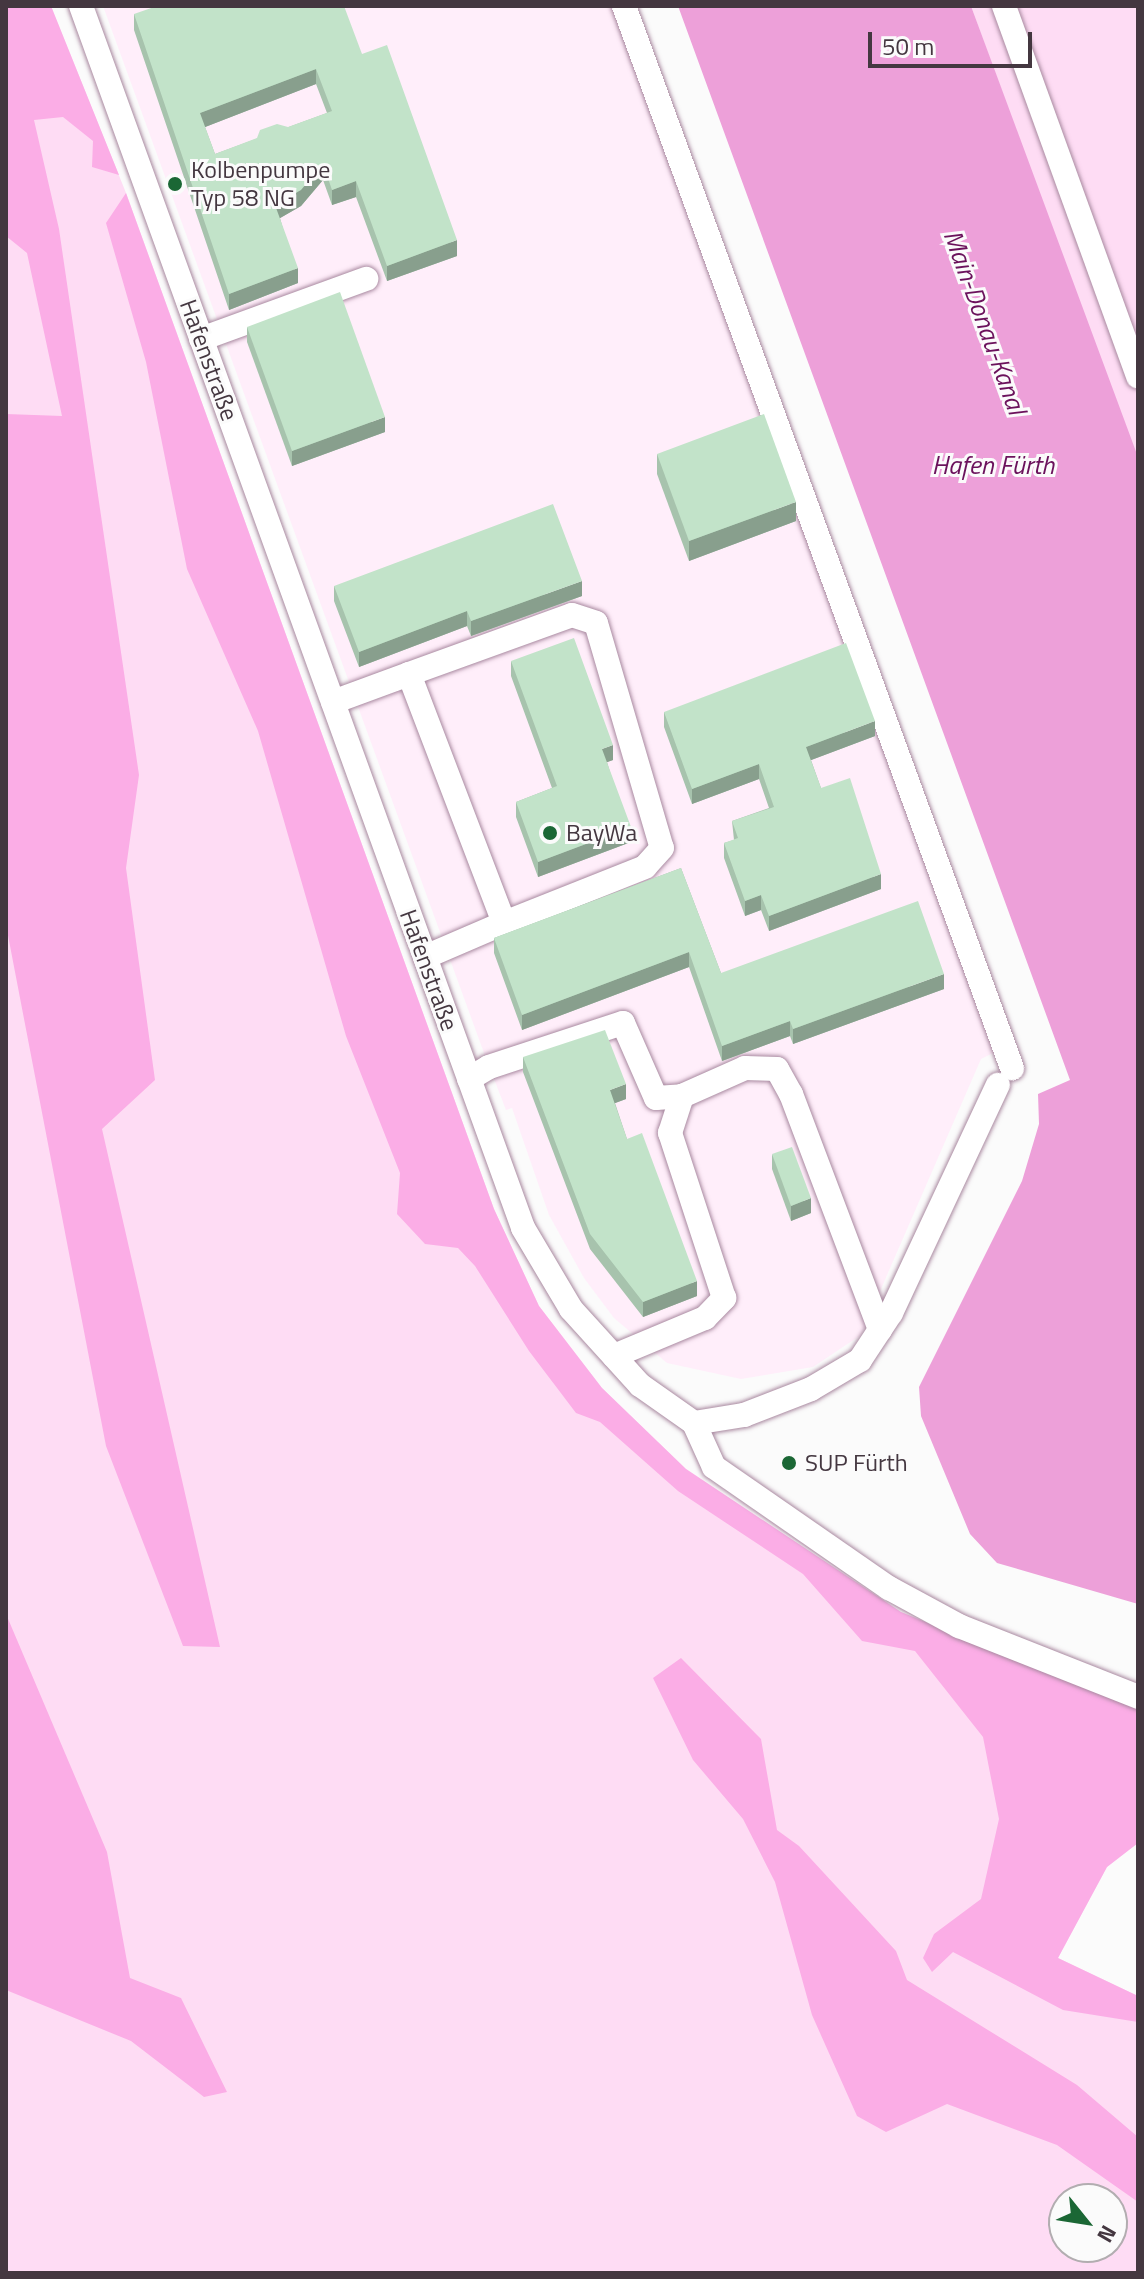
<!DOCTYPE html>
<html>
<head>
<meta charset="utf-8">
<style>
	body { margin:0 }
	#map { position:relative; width:1144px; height:2279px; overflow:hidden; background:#fbfbfb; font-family:"Titillium Web",sans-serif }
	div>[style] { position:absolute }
	.built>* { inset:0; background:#ffeefa }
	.green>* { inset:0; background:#fedcf4 }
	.forest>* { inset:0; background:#fbade6 }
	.water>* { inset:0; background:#eda0d9 }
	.roads { filter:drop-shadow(0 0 2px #a989a0) drop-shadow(0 0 2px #a989a0) }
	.minor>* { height:24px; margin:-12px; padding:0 12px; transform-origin:12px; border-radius:12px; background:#fff }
	.wall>* { inset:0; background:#a7c3ad }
	.shaded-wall>* { inset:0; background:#889f8d }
	.building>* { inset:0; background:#c2e3c9 }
	.dots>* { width:22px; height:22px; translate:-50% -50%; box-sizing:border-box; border:4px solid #fbfbfb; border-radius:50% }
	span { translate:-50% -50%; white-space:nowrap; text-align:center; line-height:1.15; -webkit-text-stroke:6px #fbfbfb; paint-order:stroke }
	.poi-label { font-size:24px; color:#443740 }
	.left { translate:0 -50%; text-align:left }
	.street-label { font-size:24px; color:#443740 }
	.water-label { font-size:26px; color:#6b125c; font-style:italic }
	.frame { position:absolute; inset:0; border:8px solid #443740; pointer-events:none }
	.north { position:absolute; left:1048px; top:2183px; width:80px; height:80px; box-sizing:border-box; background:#fbfbfb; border:2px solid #b2adb0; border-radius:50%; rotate:120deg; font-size:22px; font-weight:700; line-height:32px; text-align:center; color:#443740 }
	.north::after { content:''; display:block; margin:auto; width:28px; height:36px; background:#1b6735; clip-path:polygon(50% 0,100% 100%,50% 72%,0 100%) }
	.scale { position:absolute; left:868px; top:32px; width:164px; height:36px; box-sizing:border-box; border:4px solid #443740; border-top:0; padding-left:10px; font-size:24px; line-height:28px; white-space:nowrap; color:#443740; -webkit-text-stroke:6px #fbfbfb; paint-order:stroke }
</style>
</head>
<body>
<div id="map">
	<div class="built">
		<div style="clip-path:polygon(103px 6px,615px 6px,997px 1051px,981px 1059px,861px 1335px,813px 1367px,741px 1379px,667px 1363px,614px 1318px,584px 1278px,549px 1215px,512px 1108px,506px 1110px,484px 1053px)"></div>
	</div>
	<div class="green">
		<div style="clip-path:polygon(evenodd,6px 6px,51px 6px,126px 193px,494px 1209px,539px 1306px,602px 1388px,686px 1469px,901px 1612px,1138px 1709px,1138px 1843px,1107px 1867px,1058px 1958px,1138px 1996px,1138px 2273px,6px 2273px,6px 6px,1064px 2199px,1112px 2199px,1112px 2247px,1064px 2247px,1064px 2199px)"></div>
		<div style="clip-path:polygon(971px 6px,1138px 6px,1138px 457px,1109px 386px)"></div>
	</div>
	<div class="forest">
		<div style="clip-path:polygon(6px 6px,51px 6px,119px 175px,92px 167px,93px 141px,63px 117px,34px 120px,59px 229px,139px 775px,126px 868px,155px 1080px,102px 1129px,220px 1647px,183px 1646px,106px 1446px,6px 925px,6px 414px,62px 416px,27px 253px,6px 236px)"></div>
		<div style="clip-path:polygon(126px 193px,494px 1209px,539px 1306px,602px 1388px,686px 1469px,901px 1612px,1138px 1709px,1138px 1843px,1107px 1867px,1058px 1958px,1138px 1996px,1138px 2022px,1063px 2010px,953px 1952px,932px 1972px,923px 1958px,934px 1934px,981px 1899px,999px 1819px,983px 1737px,915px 1651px,862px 1641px,803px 1574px,678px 1491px,600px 1422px,576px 1413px,529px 1351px,475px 1266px,458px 1248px,425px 1244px,397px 1214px,400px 1173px,346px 1036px,258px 731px,187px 569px,146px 362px,106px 223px)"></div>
		<div style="clip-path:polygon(6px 1614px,107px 1852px,130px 1978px,181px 1998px,227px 2092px,204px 2097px,131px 2041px,6px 1990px)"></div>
		<div style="clip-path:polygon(681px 1658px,761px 1739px,777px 1830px,799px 1846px,896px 1951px,907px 1980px,1077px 2085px,1138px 2137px,1138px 2202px,1057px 2145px,947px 2104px,886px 2132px,857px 2116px,812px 2015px,775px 1882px,743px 1819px,693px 1760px,653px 1678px)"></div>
	</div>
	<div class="water">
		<div style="clip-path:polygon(678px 6px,971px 6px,1138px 457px,1138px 1604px,997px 1563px,970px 1534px,921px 1416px,919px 1387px,1022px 1181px,1039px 1124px,1038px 1094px,1070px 1080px)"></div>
	</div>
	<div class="roads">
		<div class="minor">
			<div style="left:81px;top:6px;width:1299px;rotate:70.11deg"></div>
			<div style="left:523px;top:1228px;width:94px;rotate:59.3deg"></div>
			<div style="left:571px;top:1309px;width:103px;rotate:47.8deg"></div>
			<div style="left:640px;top:1385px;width:66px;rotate:35.1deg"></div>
			<div style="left:694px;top:1423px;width:51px;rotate:-9.1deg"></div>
			<div style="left:744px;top:1415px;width:72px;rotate:-21.2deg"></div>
			<div style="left:811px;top:1389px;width:57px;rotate:-30.6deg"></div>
			<div style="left:860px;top:1360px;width:56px;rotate:-56.6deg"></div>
			<div style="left:891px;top:1313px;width:252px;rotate:-64.9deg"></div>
			<div style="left:624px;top:6px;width:1131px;rotate:69.93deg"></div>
			<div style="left:1004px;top:6px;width:394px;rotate:70.1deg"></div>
			<div style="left:201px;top:339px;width:176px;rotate:-20deg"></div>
			<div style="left:409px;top:674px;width:173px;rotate:-19.9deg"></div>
			<div style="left:572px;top:615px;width:25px;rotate:18deg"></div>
			<div style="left:596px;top:623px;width:234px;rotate:73.7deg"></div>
			<div style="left:662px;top:848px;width:25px;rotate:132deg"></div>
			<div style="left:645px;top:867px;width:152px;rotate:158.3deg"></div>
			<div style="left:333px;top:702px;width:81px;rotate:-20.2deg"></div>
			<div style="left:409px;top:674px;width:267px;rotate:69.1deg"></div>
			<div style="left:504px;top:923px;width:86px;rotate:156.7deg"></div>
			<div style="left:469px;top:1079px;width:23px;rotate:-31deg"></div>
			<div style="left:489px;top:1067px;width:141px;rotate:-18.2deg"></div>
			<div style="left:623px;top:1023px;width:82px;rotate:66.3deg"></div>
			<div style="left:656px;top:1098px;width:26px;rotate:-4deg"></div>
			<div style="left:614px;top:1356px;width:99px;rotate:-22.7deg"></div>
			<div style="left:705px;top:1318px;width:28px;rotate:-46deg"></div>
			<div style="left:724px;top:1298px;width:174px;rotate:-108.1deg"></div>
			<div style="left:670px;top:1133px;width:39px;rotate:-72deg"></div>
			<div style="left:682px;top:1096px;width:69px;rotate:-24deg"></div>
			<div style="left:745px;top:1068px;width:32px;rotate:2deg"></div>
			<div style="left:777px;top:1069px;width:29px;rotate:61deg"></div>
			<div style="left:791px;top:1094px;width:252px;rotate:69.3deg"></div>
			<div style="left:694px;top:1423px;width:48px;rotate:65.6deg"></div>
			<div style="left:714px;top:1467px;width:213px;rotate:34.7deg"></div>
			<div style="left:889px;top:1588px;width:80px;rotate:28.5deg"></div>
			<div style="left:959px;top:1626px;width:193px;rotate:21.6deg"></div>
		</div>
	</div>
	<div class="wall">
		<div style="clip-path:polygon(evenodd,134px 14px,362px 54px,457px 256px,387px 281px,356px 197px,332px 205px,323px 180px,301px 206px,280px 218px,298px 283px,229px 310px,134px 30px,134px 14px,316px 84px,327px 113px,215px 154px,205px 127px,316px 84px)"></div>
		<div style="clip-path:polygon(247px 327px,385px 432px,292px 466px,247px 342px)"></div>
		<div style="clip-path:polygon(657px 454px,796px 521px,689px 561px,657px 474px)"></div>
		<div style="clip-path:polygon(334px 586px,582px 596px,471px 636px,467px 626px,359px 667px,334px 601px)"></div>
		<div style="clip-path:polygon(511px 661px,613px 760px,607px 762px,631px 842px,538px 877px,516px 817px,516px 802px,552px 788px,511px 676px)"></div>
		<div style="clip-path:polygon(664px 712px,875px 736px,811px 760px,821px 788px,881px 889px,769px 931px,761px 910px,745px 916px,724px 858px,724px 843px,734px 840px,732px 821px,769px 808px,759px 779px,692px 804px,664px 727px)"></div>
		<div style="clip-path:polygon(681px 868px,721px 973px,944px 989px,793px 1044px,790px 1036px,722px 1061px,689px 967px,522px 1030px,494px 953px,494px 938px)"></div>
		<div style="clip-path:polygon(523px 1057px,626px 1099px,615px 1103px,627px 1139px,697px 1296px,643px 1317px,590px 1249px,523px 1072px)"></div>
		<div style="clip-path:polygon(772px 1154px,811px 1213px,791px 1221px,772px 1169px)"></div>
	</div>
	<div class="shaded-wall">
		<div style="clip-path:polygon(316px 69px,316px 84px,200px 129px,200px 113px)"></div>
		<div style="clip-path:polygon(323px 164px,323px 180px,301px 206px,275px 221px,275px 205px)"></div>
		<div style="clip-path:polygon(356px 181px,356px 197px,332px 205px,332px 190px)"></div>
		<div style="clip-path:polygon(457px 240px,457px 256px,387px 281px,387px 266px)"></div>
		<div style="clip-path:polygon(298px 268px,298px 283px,229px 310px,229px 294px)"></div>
		<div style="clip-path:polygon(385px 417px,385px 432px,292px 466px,292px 451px)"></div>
		<div style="clip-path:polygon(796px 502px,796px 521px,689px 561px,689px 541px)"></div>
		<div style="clip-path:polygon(582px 581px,582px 596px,471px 636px,471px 621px)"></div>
		<div style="clip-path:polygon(467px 611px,467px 626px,359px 667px,359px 652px)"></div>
		<div style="clip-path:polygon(875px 721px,875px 736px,806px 762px,806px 747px)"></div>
		<div style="clip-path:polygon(613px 745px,613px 760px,602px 764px,602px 749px)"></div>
		<div style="clip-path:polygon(759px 764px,759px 779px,692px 804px,692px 789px)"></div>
		<div style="clip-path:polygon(631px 827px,631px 842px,538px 877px,538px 862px)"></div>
		<div style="clip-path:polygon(881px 874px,881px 889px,769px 931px,769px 916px)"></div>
		<div style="clip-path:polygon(761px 895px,761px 910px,745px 916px,745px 901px)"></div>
		<div style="clip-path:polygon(689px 952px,689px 967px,522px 1030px,522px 1015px)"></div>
		<div style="clip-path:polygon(944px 974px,944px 989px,793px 1044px,793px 1029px)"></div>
		<div style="clip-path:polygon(790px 1021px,790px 1036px,722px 1061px,722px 1046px)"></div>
		<div style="clip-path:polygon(626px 1084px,626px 1099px,610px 1105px,610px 1090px)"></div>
		<div style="clip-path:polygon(811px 1198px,811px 1213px,791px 1221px,791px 1206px)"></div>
		<div style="clip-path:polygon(697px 1281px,697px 1296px,643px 1317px,643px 1302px)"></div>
	</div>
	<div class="building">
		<div style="clip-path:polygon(evenodd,157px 6px,344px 6px,362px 54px,387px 45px,457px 240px,387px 266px,356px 181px,332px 190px,323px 164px,301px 190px,275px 205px,298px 268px,229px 294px,134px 14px,157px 6px,316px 69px,332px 111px,288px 127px,277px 124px,260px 130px,257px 138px,215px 154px,200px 113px,316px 69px)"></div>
		<div style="clip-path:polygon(340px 292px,385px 417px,292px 451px,247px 327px)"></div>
		<div style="clip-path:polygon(764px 414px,796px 502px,689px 541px,657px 454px)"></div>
		<div style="clip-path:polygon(553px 504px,582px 581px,471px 621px,467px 611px,359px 652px,334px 586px)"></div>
		<div style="clip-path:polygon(574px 638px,613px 745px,602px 749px,631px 827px,538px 862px,516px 802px,557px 786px,511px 661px)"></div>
		<div style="clip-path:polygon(846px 643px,875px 721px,806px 747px,821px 788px,850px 778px,881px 874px,769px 916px,761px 895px,745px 901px,724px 843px,738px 838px,732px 821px,774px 807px,759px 764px,692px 789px,664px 712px)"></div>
		<div style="clip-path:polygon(681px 868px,721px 973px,918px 901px,944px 974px,793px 1029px,790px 1021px,722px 1046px,689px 952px,522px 1015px,494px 938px)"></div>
		<div style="clip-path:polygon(605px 1030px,626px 1084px,610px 1090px,627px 1139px,642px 1133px,697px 1281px,643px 1302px,590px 1234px,523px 1057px)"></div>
		<div style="clip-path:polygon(792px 1147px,811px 1198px,791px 1206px,772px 1154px)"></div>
	</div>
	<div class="dots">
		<div style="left:175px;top:184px;background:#1b6735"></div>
		<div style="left:550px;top:833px;background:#1b6735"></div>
		<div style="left:789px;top:1463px;background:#1b6735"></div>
	</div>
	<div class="poi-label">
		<span class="left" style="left:191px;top:184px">Kolbenpumpe<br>Typ 58 NG</span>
		<span class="left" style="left:566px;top:833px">BayWa</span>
		<span class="left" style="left:805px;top:1463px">SUP Fürth</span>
	</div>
	<div class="street-label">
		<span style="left:209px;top:360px;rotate:70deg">Hafenstraße</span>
		<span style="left:429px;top:970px;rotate:70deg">Hafenstraße</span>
	</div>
	<div class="water-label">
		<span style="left:985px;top:322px;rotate:70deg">Main-Donau-Kanal</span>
		<span style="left:993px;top:465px">Hafen Fürth</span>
	</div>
	<div class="frame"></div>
	<div class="north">N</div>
	<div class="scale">50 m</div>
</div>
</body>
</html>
